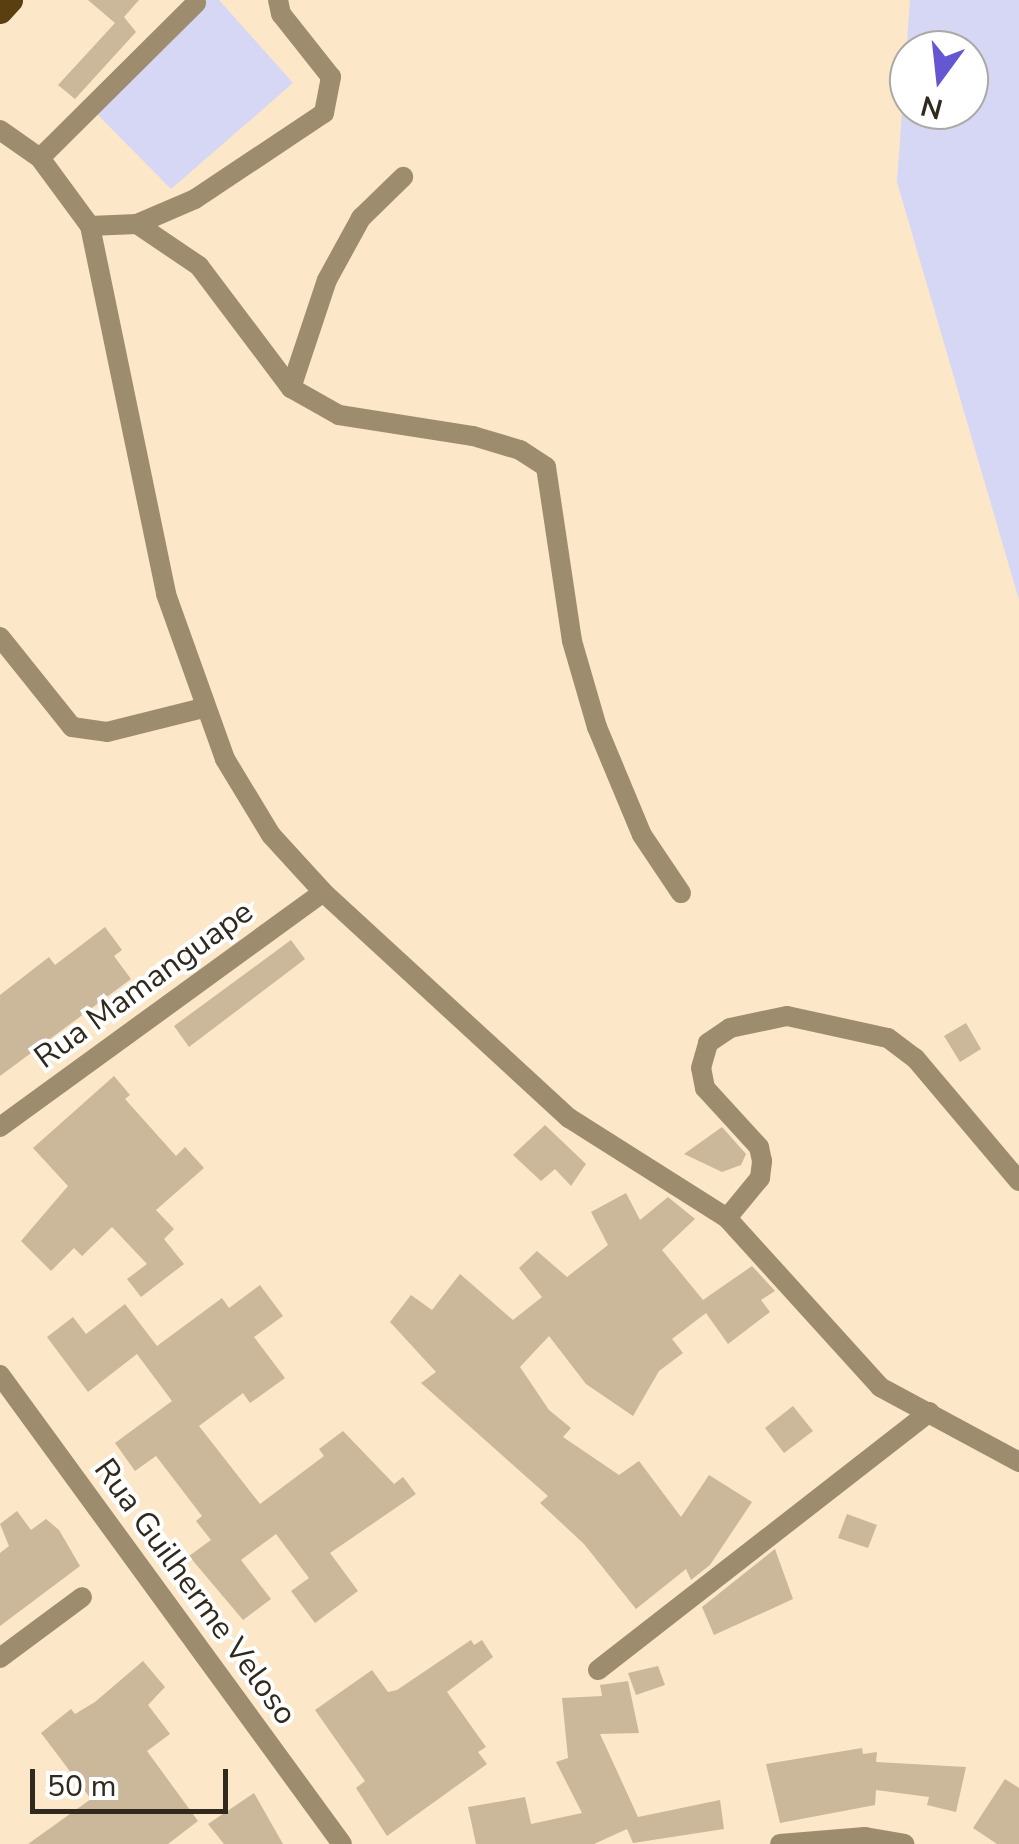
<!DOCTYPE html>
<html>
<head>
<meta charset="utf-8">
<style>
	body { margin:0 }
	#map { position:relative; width:1019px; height:1844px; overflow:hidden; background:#fce7c8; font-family:"Nunito Sans",sans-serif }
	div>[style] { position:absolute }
	.green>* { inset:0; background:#d5d7f4 }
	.building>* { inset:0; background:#cbb79a }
	.minor>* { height:20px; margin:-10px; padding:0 10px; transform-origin:10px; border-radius:10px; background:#9e8c6f }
	.tertiary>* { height:20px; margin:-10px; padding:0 10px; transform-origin:10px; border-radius:10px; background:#9e8c6f }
	.primary>* { height:25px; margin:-12.5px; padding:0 12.5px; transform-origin:12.5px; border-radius:12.5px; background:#5a4011 }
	span { translate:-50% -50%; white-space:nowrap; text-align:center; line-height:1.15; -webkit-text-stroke:8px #fff; paint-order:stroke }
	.street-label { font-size:32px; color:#30291d }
	.north { position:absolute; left:889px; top:30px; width:100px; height:100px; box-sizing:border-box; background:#fff; border:2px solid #aca9a5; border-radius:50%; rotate:195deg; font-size:28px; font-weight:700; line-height:40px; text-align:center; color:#30291d }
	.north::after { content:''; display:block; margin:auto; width:35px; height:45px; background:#6457d1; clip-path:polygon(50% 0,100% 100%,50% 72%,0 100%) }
	.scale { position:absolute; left:30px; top:1769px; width:198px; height:45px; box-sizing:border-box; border:5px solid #30291d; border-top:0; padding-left:12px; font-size:30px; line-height:35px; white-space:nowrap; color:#30291d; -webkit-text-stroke:8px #fff; paint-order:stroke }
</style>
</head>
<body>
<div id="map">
	<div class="green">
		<div style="clip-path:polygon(206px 0,219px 0,293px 83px,171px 189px,95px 112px)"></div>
		<div style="clip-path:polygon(evenodd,910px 0,1019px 0,1019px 600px,897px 182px,910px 0,969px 50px,969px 110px,909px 110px,909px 50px,969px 50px)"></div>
	</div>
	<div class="building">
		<div style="clip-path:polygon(88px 0,139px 0,124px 17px,136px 32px,75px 99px,58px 85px,115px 23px)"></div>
		<div style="clip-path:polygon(105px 927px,122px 950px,114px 956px,131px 979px,0 1076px,0 995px,49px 957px,55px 965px)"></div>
		<div style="clip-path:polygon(291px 940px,305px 959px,189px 1047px,174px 1026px)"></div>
		<div style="clip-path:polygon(966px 1023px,981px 1049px,960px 1062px,944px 1036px)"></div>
		<div style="clip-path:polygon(114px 1076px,130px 1095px,125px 1099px,176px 1156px,185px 1147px,204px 1168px,156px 1210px,174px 1229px,164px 1239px,184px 1264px,141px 1297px,127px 1279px,147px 1264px,112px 1227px,82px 1256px,74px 1248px,51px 1271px,21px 1241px,68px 1186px,33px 1148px)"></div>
		<div style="clip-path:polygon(545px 1125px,586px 1164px,571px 1186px,555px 1169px,541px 1181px,513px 1155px)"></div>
		<div style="clip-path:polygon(722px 1127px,746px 1154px,741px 1165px,722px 1172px,684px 1154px)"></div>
		<div style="clip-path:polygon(626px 1193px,640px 1220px,668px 1197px,695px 1219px,662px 1250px,703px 1300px,752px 1266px,775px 1291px,761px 1300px,770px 1312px,728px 1344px,706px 1313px,672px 1339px,683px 1353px,659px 1371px,633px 1416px,586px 1384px,549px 1336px,520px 1367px,549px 1410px,571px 1428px,563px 1437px,619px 1475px,639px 1461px,681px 1517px,709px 1475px,752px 1502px,710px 1565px,691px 1580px,686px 1569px,636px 1609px,584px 1544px,540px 1503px,548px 1496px,421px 1383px,436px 1372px,390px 1322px,411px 1295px,432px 1310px,460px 1274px,513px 1320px,542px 1297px,519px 1268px,537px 1251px,567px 1277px,608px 1245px,591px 1212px)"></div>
		<div style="clip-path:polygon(260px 1285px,283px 1316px,254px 1337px,285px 1378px,250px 1403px,243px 1393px,199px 1426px,260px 1504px,324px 1456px,319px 1449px,343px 1431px,394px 1484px,403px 1477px,416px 1494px,330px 1553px,358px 1591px,315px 1623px,291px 1591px,309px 1578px,276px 1534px,241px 1560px,271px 1599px,243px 1620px,189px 1556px,211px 1540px,196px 1521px,202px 1516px,156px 1456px,135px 1471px,115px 1443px,172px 1401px,137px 1354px,88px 1392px,47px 1337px,73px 1317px,86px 1334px,125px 1304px,157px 1346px,222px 1298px,229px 1308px)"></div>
		<div style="clip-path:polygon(793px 1406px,813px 1431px,784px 1453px,765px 1428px)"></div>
		<div style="clip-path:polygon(17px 1511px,31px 1530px,46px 1519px,59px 1530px,80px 1566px,0 1626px,0 1553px,9px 1546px,0 1524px)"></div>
		<div style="clip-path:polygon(847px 1514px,877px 1525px,868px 1548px,838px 1538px)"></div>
		<div style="clip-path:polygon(775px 1549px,793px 1599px,714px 1635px,702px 1607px)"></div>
		<div style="clip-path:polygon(471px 1640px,474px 1645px,482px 1640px,493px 1657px,447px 1692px,486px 1747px,478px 1752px,487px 1764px,387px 1836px,356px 1788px,365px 1781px,315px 1710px,372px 1670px,388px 1692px,397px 1690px)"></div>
		<div style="clip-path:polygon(143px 1661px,165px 1687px,148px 1705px,170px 1734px,147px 1751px,198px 1821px,168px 1844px,28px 1844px,91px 1799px,41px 1733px,71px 1709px,75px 1714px,95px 1702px)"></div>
		<div style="clip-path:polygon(658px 1666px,665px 1685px,636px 1695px,628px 1673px)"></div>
		<div style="clip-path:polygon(628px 1681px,639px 1733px,600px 1734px,638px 1817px,720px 1800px,724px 1829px,633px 1843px,627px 1829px,594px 1844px,476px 1844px,468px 1807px,525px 1797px,531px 1824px,582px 1813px,556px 1762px,568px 1758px,562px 1698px,602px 1696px,600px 1685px)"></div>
		<div style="clip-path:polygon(862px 1748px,863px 1754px,877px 1752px,876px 1762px,966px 1767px,956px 1812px,927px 1805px,929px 1797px,876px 1790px,875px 1805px,780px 1823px,766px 1764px)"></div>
		<div style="clip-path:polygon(1005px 1779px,1019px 1788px,1019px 1844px,997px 1844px,973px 1828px)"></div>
		<div style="clip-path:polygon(254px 1793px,283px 1844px,224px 1844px,208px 1824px)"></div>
	</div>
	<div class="minor">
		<div style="left:40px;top:158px;width:220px;rotate:-44.8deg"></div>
		<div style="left:137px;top:224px;width:63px;rotate:-23.3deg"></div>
		<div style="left:195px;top:199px;width:155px;rotate:-33.7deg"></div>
		<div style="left:324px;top:113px;width:37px;rotate:-79deg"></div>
		<div style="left:331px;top:77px;width:80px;rotate:-128.4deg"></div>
		<div style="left:281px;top:14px;width:14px;rotate:-102deg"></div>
		<div style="left:90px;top:226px;width:47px;rotate:-2.4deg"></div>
		<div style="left:137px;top:224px;width:75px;rotate:34.1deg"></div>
		<div style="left:199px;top:266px;width:153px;rotate:53deg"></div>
		<div style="left:291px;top:388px;width:55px;rotate:29.4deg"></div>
		<div style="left:339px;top:415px;width:136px;rotate:8.9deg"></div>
		<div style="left:473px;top:436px;width:49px;rotate:16.6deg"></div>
		<div style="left:520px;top:450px;width:31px;rotate:33deg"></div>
		<div style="left:546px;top:467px;width:176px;rotate:81.5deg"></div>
		<div style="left:572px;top:641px;width:90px;rotate:73.8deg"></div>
		<div style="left:597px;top:727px;width:117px;rotate:67.4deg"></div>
		<div style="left:642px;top:835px;width:70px;rotate:56.1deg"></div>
		<div style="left:291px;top:388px;width:114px;rotate:-71.6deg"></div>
		<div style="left:327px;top:280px;width:71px;rotate:-61.3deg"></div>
		<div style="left:361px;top:218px;width:59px;rotate:-44.3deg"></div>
		<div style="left:0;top:637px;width:115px;rotate:51.3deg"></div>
		<div style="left:72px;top:727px;width:35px;rotate:8deg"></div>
		<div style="left:107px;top:732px;width:99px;rotate:-14deg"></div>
		<div style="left:0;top:1127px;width:399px;rotate:-36deg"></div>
		<div style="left:727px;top:1218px;width:52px;rotate:-50.5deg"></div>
		<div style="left:760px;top:1178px;width:17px;rotate:-83deg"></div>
		<div style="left:762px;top:1161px;width:14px;rotate:-102deg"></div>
		<div style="left:759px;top:1147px;width:80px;rotate:-132.5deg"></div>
		<div style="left:705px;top:1088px;width:20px;rotate:-101deg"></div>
		<div style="left:701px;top:1068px;width:26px;rotate:-74deg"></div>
		<div style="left:708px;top:1043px;width:27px;rotate:-34deg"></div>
		<div style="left:730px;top:1028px;width:58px;rotate:-11.9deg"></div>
		<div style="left:787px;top:1016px;width:103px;rotate:12.3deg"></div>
		<div style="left:888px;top:1038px;width:34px;rotate:37deg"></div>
		<div style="left:915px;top:1058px;width:161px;rotate:49.8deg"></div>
		<div style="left:0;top:1375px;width:580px;rotate:53.9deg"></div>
		<div style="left:0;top:1658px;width:102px;rotate:-36.6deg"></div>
		<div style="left:598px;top:1670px;width:420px;rotate:-37.9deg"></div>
		<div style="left:780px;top:1844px;width:85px;rotate:-4.7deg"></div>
		<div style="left:865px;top:1837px;width:40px;rotate:10deg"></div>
	</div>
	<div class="tertiary">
		<div style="left:0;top:130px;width:49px;rotate:35deg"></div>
		<div style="left:40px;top:158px;width:84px;rotate:53.7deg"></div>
		<div style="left:90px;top:226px;width:376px;rotate:78.3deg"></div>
		<div style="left:166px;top:594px;width:175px;rotate:70.3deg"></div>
		<div style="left:225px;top:759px;width:89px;rotate:58.8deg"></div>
		<div style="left:271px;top:835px;width:77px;rotate:47.6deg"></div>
		<div style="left:323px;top:892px;width:334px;rotate:42.6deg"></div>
		<div style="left:569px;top:1118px;width:187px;rotate:32.3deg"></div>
		<div style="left:727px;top:1218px;width:228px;rotate:47.8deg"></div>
		<div style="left:880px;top:1387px;width:158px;rotate:28.3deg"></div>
	</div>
	<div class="primary">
		<div style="left:0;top:11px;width:15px;rotate:-48deg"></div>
	</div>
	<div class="street-label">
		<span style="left:144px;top:985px;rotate:-36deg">Rua Mamanguape</span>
		<span style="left:195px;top:1592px;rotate:54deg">Rua Guilherme Veloso</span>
	</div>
	<div class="north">N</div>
	<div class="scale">50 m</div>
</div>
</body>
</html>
